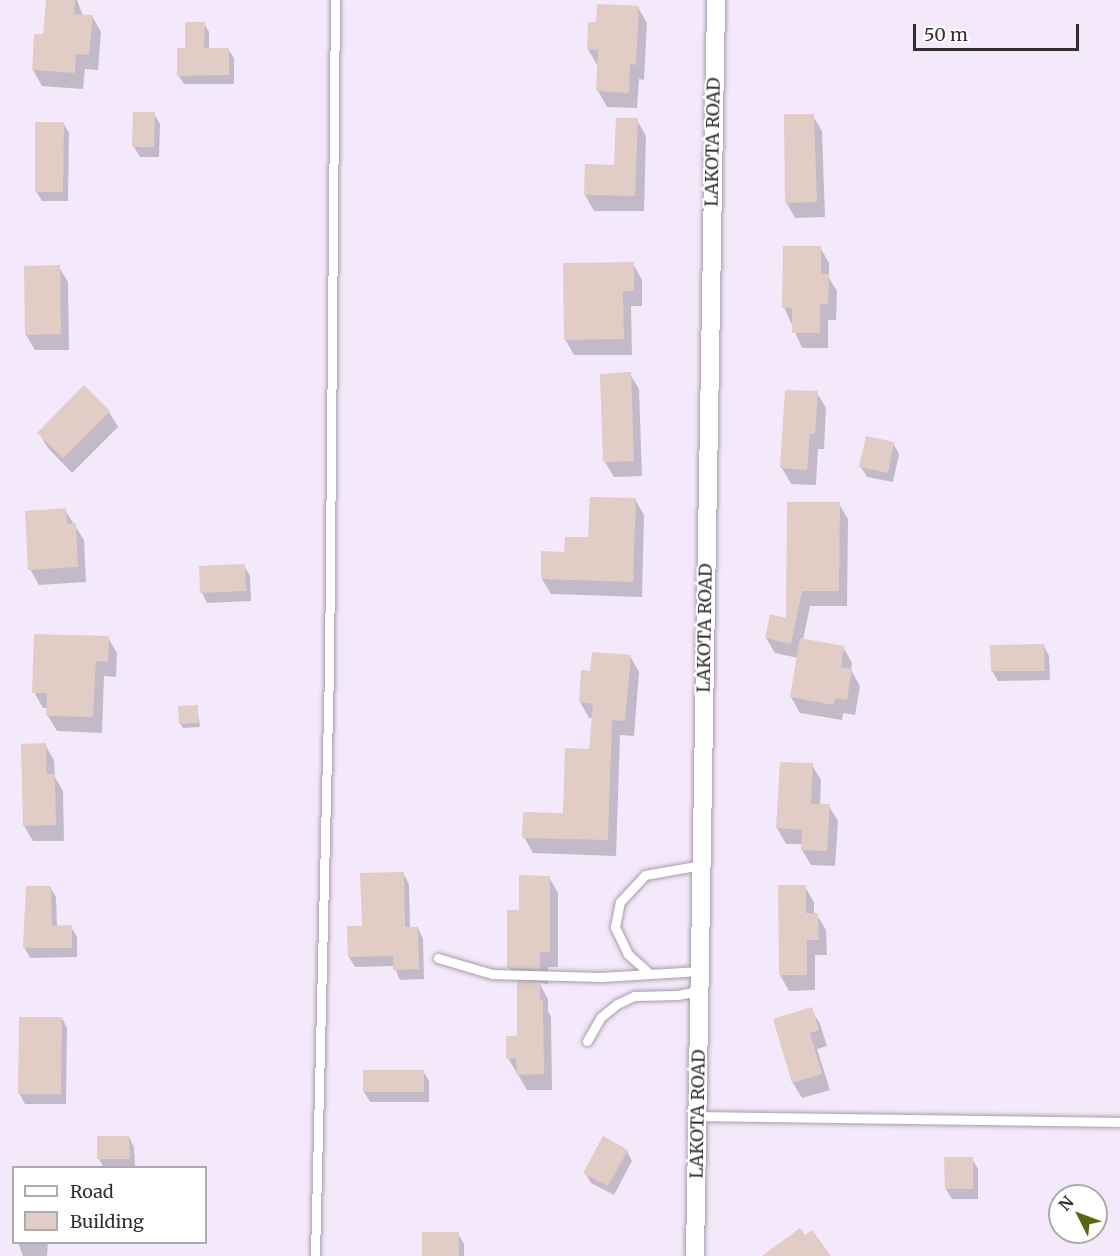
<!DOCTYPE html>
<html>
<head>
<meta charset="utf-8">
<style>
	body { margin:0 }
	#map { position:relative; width:1120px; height:1256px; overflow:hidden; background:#f3e9fa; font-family:Merriweather,serif }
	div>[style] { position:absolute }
	.shadow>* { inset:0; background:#0003 }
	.building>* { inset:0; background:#e1ccc6 }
	.roads { filter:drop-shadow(0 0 2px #a79dad) drop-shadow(0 0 2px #a79dad) }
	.lane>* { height:9px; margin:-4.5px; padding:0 4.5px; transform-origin:4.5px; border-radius:4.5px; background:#fff }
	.street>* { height:18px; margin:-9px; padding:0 9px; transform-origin:9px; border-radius:9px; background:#fff }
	span { translate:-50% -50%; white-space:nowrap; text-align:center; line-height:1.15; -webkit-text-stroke:4.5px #fff; paint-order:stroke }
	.street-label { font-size:18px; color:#302d33 }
	.legend { position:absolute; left:12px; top:1166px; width:195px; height:78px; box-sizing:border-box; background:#fff; border:2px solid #acabad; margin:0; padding:8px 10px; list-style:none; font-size:18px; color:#302d33 }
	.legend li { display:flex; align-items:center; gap:12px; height:30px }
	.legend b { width:30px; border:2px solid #acabad }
	.north { position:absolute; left:1048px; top:1184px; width:60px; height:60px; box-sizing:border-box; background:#fff; border:2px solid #acabad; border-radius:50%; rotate:312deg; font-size:16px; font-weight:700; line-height:24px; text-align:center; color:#302d33 }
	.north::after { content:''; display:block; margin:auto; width:21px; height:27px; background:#586811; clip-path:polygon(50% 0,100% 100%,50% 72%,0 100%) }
	.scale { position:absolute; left:913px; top:24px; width:166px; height:27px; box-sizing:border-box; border:3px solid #302d33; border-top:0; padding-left:8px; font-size:18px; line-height:21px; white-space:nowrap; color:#302d33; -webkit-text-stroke:4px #fff; paint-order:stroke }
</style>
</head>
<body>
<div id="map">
	<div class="shadow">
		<div style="clip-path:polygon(48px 0,77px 0,83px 16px,92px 16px,101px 32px,98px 70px,85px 69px,83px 89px,42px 86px,33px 70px,45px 36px)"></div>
		<div style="clip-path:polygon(638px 7px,647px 23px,644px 80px,639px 79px,637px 108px,607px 107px,598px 91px,597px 65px,588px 49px,598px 23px)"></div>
		<div style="clip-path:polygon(204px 23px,209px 32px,209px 49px,228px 49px,234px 58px,234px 84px,184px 84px,178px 75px,187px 50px)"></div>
		<div style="clip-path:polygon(154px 114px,160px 124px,159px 157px,140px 157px,134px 147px)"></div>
		<div style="clip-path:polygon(813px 116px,822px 131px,825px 217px,795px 218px,786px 202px)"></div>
		<div style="clip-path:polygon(637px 120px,646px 136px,644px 211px,594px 211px,585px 195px,616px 166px)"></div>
		<div style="clip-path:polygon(63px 123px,69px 133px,68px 201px,42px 201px,36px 191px)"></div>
		<div style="clip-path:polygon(820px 247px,829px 263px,829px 278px,837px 291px,836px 320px,828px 320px,828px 348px,802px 348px,784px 307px)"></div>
		<div style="clip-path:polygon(633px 264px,642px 280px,642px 306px,631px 306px,632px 355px,574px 355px,565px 339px)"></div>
		<div style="clip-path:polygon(59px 267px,68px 282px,69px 350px,35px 350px,26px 335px)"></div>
		<div style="clip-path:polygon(630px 374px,639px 389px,642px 476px,614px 477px,605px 462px)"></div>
		<div style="clip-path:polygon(817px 393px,826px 408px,824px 449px,818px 449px,816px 485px,791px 484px,782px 468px)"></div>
		<div style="clip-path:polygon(109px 412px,118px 427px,72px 473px,48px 448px,39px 433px)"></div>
		<div style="clip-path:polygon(893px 443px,899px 454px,893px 482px,867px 477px,861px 467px)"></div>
		<div style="clip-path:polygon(635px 499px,644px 515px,642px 597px,551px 594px,542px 579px,566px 553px,590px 539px)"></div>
		<div style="clip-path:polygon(839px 504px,848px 519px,847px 606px,810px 606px,803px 640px,843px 647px,852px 663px,851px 670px,860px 686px,855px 715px,843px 713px,842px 720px,800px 713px,791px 697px,798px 658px,775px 653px,766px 638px,787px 619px)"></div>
		<div style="clip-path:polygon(65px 510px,84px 540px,86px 582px,39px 585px,30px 569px)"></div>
		<div style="clip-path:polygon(244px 566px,250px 576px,251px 601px,207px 603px,202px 593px)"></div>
		<div style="clip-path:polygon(108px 638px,117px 653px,116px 677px,104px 676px,102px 733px,57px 731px,48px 716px,48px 708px,43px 708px,34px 692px)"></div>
		<div style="clip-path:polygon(1044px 646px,1049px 656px,1050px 680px,998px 681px,992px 671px)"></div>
		<div style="clip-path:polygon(630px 656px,639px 672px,634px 736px,620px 735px,616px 856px,533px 853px,524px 837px,565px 815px,590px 750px,593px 718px,589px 718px,580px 702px,591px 673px)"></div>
		<div style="clip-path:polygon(197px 707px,200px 727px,183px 728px,180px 723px)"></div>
		<div style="clip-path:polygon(45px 745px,54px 760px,55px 777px,63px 791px,64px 841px,33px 841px,24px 826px)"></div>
		<div style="clip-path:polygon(812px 765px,821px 780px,820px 806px,829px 806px,838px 821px,835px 866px,811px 865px,802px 850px,803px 844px,786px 844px,777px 828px)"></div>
		<div style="clip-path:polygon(403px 873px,409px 884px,410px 929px,418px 928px,423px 939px,424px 979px,400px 980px,394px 966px,355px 967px,349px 957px)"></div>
		<div style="clip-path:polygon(549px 877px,558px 893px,558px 967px,548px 967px,548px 984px,539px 983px,548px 999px,548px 1011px,551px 1017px,552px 1090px,527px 1090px,508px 1058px,519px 1037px,518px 983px,509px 967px,520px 912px)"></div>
		<div style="clip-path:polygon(50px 887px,56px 897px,57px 927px,71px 927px,77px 937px,77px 957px,30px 958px,24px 947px)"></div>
		<div style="clip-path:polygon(780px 887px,805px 887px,814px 902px,814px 915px,817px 915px,826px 930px,827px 955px,815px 955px,815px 990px,789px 991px,780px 975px)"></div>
		<div style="clip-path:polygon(811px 1009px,820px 1024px,827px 1046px,817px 1049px,830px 1090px,802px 1098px,793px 1083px,775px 1020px)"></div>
		<div style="clip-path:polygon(62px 1018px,67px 1028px,66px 1104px,25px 1104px,19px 1093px)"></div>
		<div style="clip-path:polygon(423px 1071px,429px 1081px,429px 1102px,370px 1102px,364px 1092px)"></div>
		<div style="clip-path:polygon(129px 1137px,134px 1147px,135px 1168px,104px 1168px,99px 1159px)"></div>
		<div style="clip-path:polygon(627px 1151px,632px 1161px,614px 1195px,591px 1183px,585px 1173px)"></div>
		<div style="clip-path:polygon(972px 1159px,978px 1169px,978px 1199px,952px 1199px,946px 1189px)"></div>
		<div style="clip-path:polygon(458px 1233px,464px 1244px,464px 1256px,424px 1256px)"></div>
		<div style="clip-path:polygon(18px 1242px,48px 1242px,47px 1256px,23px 1256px)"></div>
	</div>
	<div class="building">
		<div style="clip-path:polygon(46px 0,75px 0,74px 14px,93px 15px,89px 55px,76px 54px,75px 73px,32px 70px,34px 34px,43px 34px)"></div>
		<div style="clip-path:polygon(597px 4px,639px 6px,636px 65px,630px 64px,629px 93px,596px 91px,598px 50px,587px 49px,588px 22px,596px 22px)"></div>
		<div style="clip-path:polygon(185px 22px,205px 22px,204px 48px,229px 48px,229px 75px,177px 76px,177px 48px,185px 48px)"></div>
		<div style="clip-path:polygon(133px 112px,155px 112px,154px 147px,132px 147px)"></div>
		<div style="clip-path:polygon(784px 114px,814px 114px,817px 202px,785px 203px)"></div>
		<div style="clip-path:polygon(616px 118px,638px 118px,635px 196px,584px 195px,585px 164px,614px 165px)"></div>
		<div style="clip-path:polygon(35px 122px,64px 122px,63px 192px,35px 192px)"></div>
		<div style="clip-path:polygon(783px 246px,821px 246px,821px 274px,829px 274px,828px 304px,820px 304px,820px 333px,792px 333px,792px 308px,782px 308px)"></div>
		<div style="clip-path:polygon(634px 262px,634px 291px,623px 291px,624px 339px,564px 340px,563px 263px)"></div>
		<div style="clip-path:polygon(60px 265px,61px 334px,25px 335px,24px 266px)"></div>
		<div style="clip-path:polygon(631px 372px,634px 461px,603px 462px,600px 374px)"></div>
		<div style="clip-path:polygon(84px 385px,110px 411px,63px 458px,37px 433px)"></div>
		<div style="clip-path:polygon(785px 390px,818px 391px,815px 434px,810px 434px,807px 470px,780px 468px)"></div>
		<div style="clip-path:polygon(866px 436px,894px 442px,888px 473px,859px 467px)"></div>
		<div style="clip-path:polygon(590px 497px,636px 498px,633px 582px,541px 579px,541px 551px,564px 552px,565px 537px,588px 537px)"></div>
		<div style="clip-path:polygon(787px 502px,840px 502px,839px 591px,802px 591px,791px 644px,765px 638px,770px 614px,786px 618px)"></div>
		<div style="clip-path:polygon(66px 508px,67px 524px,76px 523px,78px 567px,28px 570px,25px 511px)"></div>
		<div style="clip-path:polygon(245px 564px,246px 591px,200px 593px,199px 566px)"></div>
		<div style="clip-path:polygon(34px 634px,109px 636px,108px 662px,96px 661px,93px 717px,46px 716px,47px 693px,32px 693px)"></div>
		<div style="clip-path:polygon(800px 638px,844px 646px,841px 667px,852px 669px,847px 700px,835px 698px,834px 705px,790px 697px)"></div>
		<div style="clip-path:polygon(1044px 644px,1045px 671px,991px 671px,990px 645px)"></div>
		<div style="clip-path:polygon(592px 652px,631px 655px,625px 721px,612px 720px,608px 840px,522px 838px,523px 812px,563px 813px,565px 748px,589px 749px,593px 704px,579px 702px,581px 670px,590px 671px)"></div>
		<div style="clip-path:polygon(198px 705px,198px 723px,179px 724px,178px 706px)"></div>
		<div style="clip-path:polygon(46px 743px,47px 774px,55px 774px,56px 825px,23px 826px,21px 744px)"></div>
		<div style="clip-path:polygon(780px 762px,813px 763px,811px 804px,830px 804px,827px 851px,801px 850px,802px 830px,776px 828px)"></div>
		<div style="clip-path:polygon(404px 872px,405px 927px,418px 927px,419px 969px,393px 970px,393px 956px,348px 957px,347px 926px,362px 926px,360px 873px)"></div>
		<div style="clip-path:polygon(519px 875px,550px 876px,550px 952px,540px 952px,540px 969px,507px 968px,507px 910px,519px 910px)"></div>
		<div style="clip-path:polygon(778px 885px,806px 885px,806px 913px,818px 913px,819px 940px,807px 940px,807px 975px,779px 975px)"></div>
		<div style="clip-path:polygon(26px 886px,51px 886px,52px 926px,72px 925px,72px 948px,23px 948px)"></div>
		<div style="clip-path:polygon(517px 981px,540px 982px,540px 1000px,543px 1000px,544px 1074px,517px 1075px,516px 1058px,506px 1059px,506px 1036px,517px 1036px)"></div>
		<div style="clip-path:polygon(812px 1007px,819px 1030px,810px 1033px,822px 1074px,792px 1083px,773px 1019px)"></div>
		<div style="clip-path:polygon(19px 1017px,62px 1017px,61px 1094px,18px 1094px)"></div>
		<div style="clip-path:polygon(363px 1070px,424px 1070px,424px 1092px,363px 1092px)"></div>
		<div style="clip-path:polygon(97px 1136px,129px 1136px,130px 1159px,97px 1159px)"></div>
		<div style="clip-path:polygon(603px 1136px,628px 1150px,608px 1186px,583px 1173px)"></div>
		<div style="clip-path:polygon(944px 1157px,973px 1157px,973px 1189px,945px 1189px)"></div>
		<div style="clip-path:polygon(800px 1228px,805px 1235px,812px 1230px,831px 1256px,762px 1256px)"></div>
		<div style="clip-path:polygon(422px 1232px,459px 1232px,459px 1256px,422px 1256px)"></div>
	</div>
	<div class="roads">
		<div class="lane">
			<div style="left:438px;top:958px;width:56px;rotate:16.5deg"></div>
			<div style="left:492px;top:974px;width:109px;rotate:1.6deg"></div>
			<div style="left:601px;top:977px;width:99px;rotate:-3.5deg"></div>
			<div style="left:650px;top:974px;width:30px;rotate:-138deg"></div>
			<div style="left:628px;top:954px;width:30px;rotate:-116deg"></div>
			<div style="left:615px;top:927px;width:25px;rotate:-79deg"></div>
			<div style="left:620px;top:902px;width:37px;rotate:-47deg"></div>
			<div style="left:645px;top:875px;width:58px;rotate:-10deg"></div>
			<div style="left:587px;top:1041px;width:28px;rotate:-60deg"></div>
			<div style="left:601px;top:1017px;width:21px;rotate:-39deg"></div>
			<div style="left:617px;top:1004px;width:19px;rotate:-25deg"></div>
			<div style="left:634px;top:996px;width:43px;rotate:-1.3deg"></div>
			<div style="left:677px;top:995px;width:23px;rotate:-10deg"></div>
			<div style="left:698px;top:1116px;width:422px;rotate:0.8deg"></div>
			<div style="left:315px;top:1256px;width:585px;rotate:-88.63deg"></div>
			<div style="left:329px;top:671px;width:671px;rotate:-89.49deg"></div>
		</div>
		<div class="street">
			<div style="left:695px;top:1256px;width:1256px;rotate:-89.04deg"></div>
		</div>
	</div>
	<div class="street-label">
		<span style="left:713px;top:142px;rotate:-89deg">LAKOTA ROAD</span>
		<span style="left:705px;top:628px;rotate:-89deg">LAKOTA ROAD</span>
		<span style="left:698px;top:1114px;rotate:-89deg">LAKOTA ROAD</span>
	</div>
	<ul class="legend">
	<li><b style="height:8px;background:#fff"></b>Road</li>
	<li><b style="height:16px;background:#e1ccc6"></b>Building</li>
	</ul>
	<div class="north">N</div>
	<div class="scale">50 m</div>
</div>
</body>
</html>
